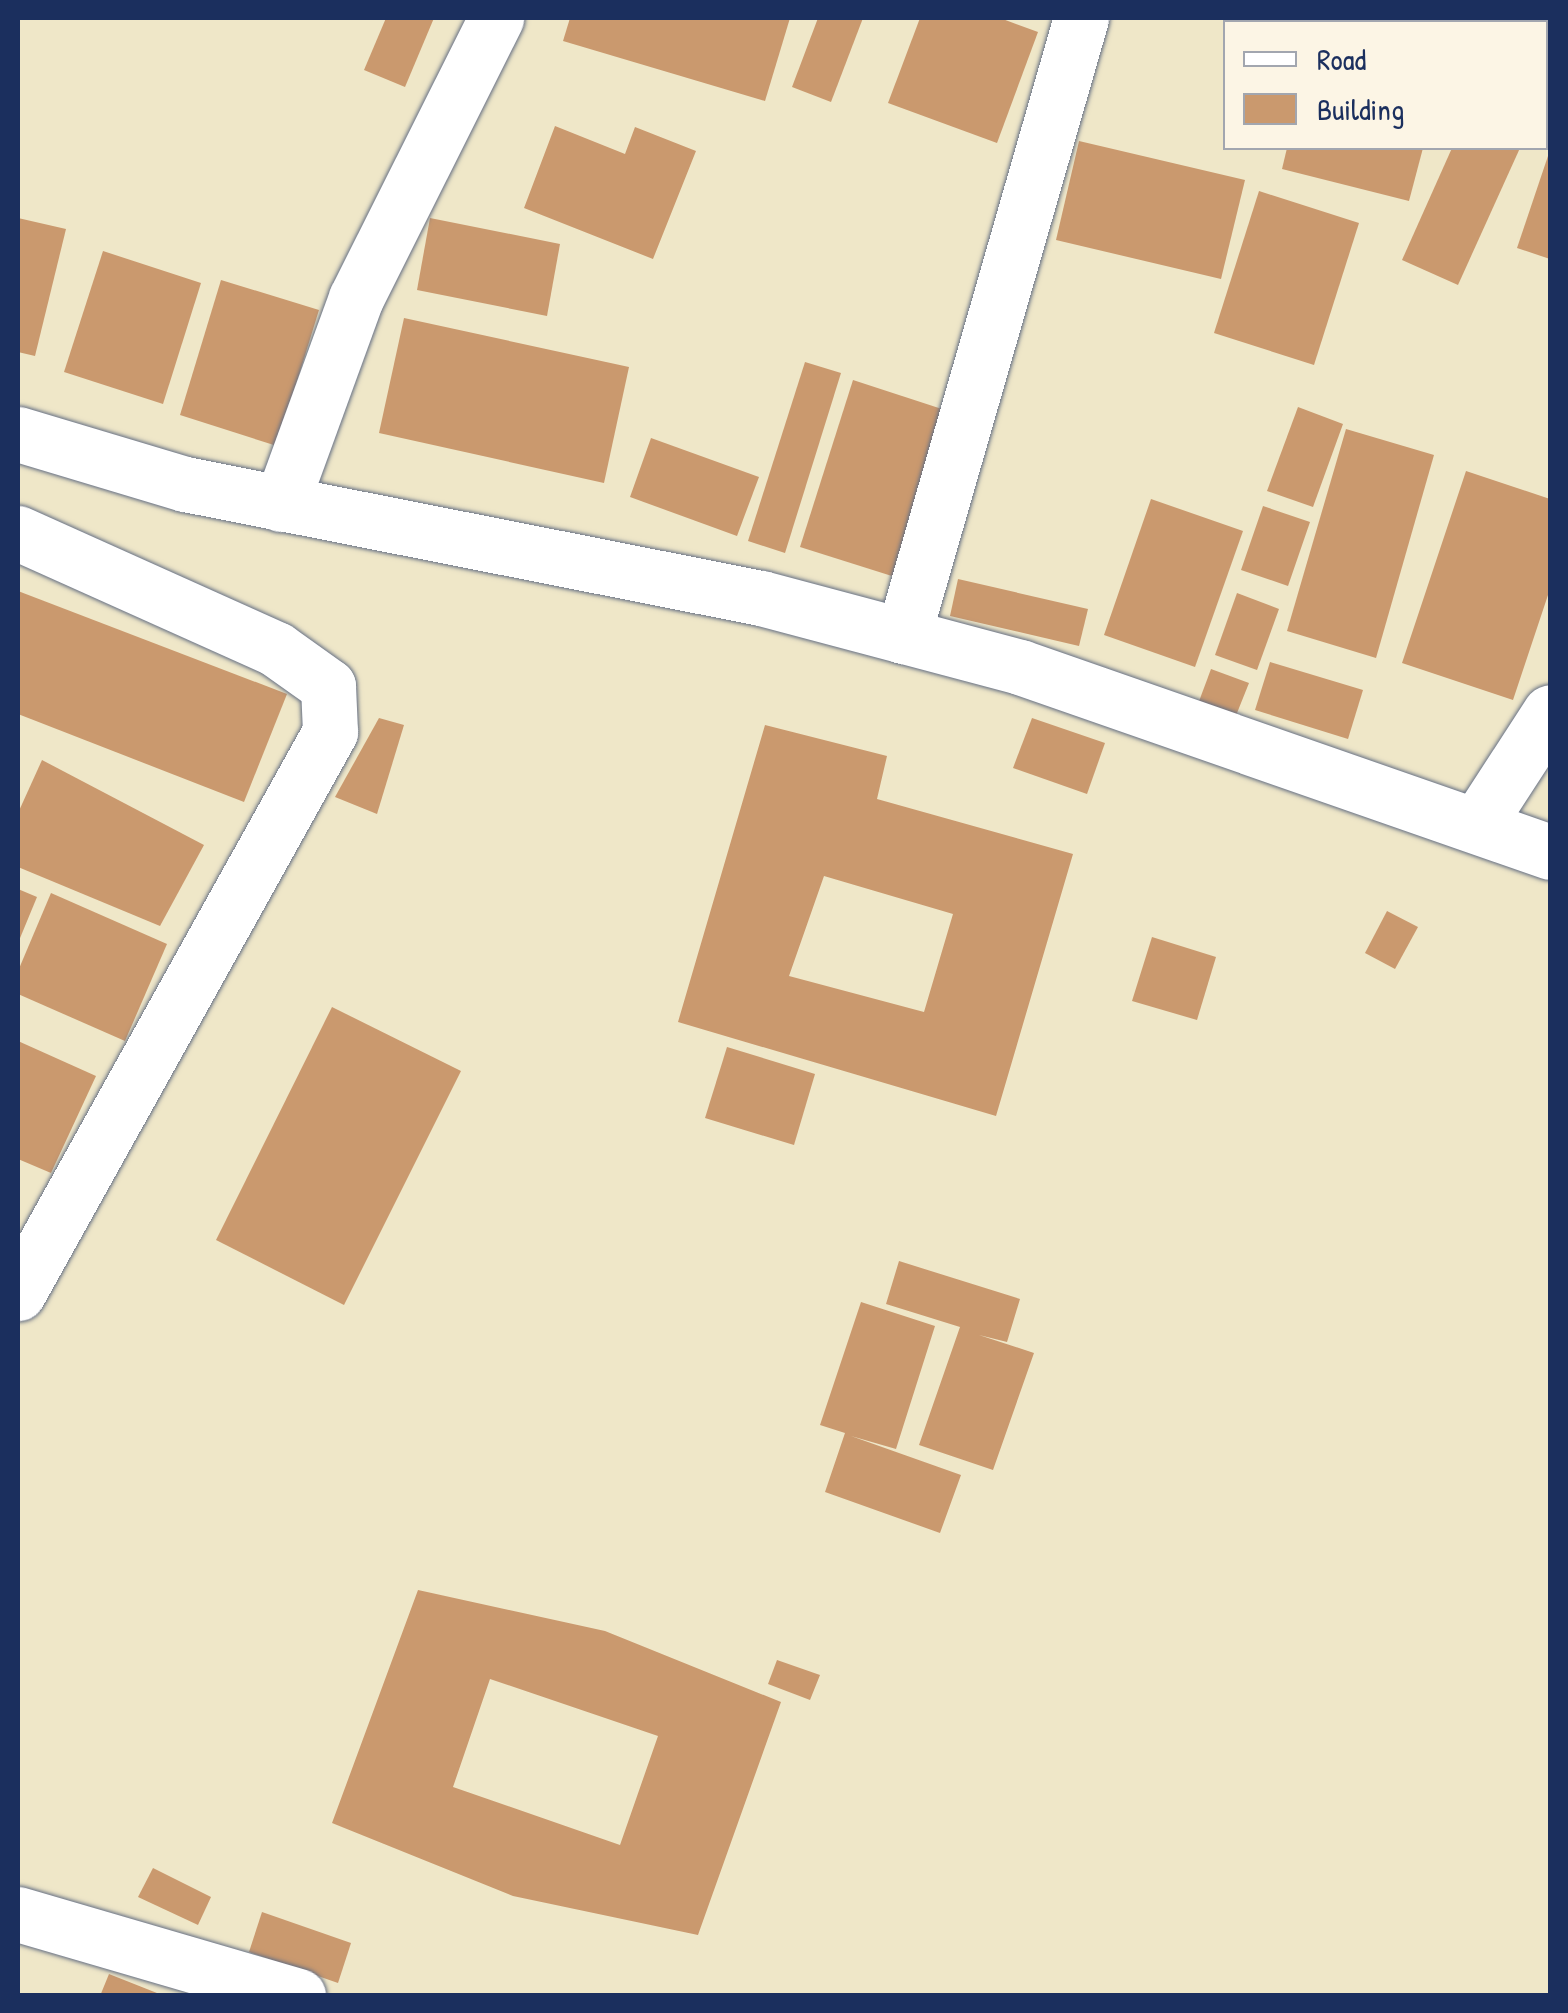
<!DOCTYPE html>
<html>
<head>
<meta charset="utf-8">
<style>
	body { margin:0 }
	#map { position:relative; width:1568px; height:2013px; overflow:hidden; background:#efe7c8; font-family:"Patrick Hand",sans-serif }
	div>[style] { position:absolute }
	.building>* { inset:0; background:#ca996e }
	.roads { filter:drop-shadow(0 0 2px #656f83) drop-shadow(0 0 2px #656f83) }
	.minor>* { height:55px; margin:-27.5px; padding:0 27.5px; transform-origin:27.5px; border-radius:27.5px; background:#fff }
	span { translate:-50% -50%; white-space:nowrap; text-align:center; line-height:1.15; -webkit-text-stroke:9px #fcf5e5; paint-order:stroke }
	.frame { position:absolute; inset:0; border:20px solid #1b2f5e; pointer-events:none }
	.legend { position:absolute; left:1223px; top:20px; width:325px; height:130px; box-sizing:border-box; background:#fcf5e5; border:2px solid #a2a6af; margin:0; padding:12px 18px; list-style:none; font-size:30px; color:#1b2f5e }
	.legend li { display:flex; align-items:center; gap:20px; height:50px }
	.legend b { width:50px; border:2px solid #a2a6af }
</style>
</head>
<body>
<div id="map">
	<div class="building">
		<div style="clip-path:polygon(386px 18px,434px 18px,405px 87px,364px 70px)"></div>
		<div style="clip-path:polygon(570px 18px,790px 18px,765px 101px,563px 41px)"></div>
		<div style="clip-path:polygon(818px 18px,863px 18px,831px 102px,792px 87px)"></div>
		<div style="clip-path:polygon(920px 18px,1000px 18px,1038px 32px,997px 143px,888px 103px)"></div>
		<div style="clip-path:polygon(1319px 18px,1374px 18px,1389px 21px,1318px 22px)"></div>
		<div style="clip-path:polygon(1537px 18px,1550px 18px,1550px 119px,1546px 22px)"></div>
		<div style="clip-path:polygon(555px 126px,625px 154px,635px 127px,696px 151px,653px 259px,524px 208px)"></div>
		<div style="clip-path:polygon(1079px 141px,1245px 180px,1221px 279px,1056px 240px)"></div>
		<div style="clip-path:polygon(1287px 148px,1423px 148px,1409px 201px,1282px 169px)"></div>
		<div style="clip-path:polygon(1452px 148px,1520px 148px,1458px 285px,1402px 260px)"></div>
		<div style="clip-path:polygon(1550px 150px,1550px 259px,1517px 248px)"></div>
		<div style="clip-path:polygon(1259px 191px,1359px 223px,1314px 365px,1214px 333px)"></div>
		<div style="clip-path:polygon(18px 218px,66px 229px,35px 356px,18px 352px)"></div>
		<div style="clip-path:polygon(430px 218px,560px 244px,547px 316px,417px 290px)"></div>
		<div style="clip-path:polygon(103px 251px,201px 283px,163px 404px,64px 372px)"></div>
		<div style="clip-path:polygon(221px 280px,319px 310px,277px 446px,180px 415px)"></div>
		<div style="clip-path:polygon(404px 318px,629px 367px,604px 483px,379px 433px)"></div>
		<div style="clip-path:polygon(805px 362px,841px 373px,785px 553px,748px 541px)"></div>
		<div style="clip-path:polygon(853px 380px,948px 411px,895px 577px,800px 547px)"></div>
		<div style="clip-path:polygon(1298px 407px,1343px 424px,1313px 507px,1267px 491px)"></div>
		<div style="clip-path:polygon(1346px 429px,1434px 455px,1376px 658px,1287px 631px)"></div>
		<div style="clip-path:polygon(651px 438px,759px 477px,737px 536px,630px 497px)"></div>
		<div style="clip-path:polygon(1466px 471px,1550px 499px,1550px 589px,1513px 700px,1402px 663px)"></div>
		<div style="clip-path:polygon(1151px 499px,1243px 531px,1195px 667px,1104px 635px)"></div>
		<div style="clip-path:polygon(1263px 506px,1310px 522px,1288px 586px,1241px 570px)"></div>
		<div style="clip-path:polygon(958px 579px,1088px 609px,1079px 646px,950px 616px)"></div>
		<div style="clip-path:polygon(18px 591px,287px 694px,244px 802px,18px 714px)"></div>
		<div style="clip-path:polygon(1237px 593px,1279px 609px,1257px 670px,1215px 655px)"></div>
		<div style="clip-path:polygon(1270px 662px,1363px 690px,1348px 739px,1255px 710px)"></div>
		<div style="clip-path:polygon(1211px 669px,1249px 683px,1235px 718px,1198px 704px)"></div>
		<div style="clip-path:polygon(379px 718px,404px 725px,377px 814px,335px 797px)"></div>
		<div style="clip-path:polygon(1032px 718px,1105px 743px,1087px 794px,1013px 768px)"></div>
		<div style="clip-path:polygon(evenodd,765px 725px,887px 756px,877px 799px,1073px 854px,996px 1116px,678px 1022px,765px 725px,824px 876px,953px 914px,924px 1012px,789px 976px,824px 876px)"></div>
		<div style="clip-path:polygon(42px 760px,204px 845px,160px 926px,18px 867px,18px 813px)"></div>
		<div style="clip-path:polygon(18px 889px,37px 897px,18px 943px)"></div>
		<div style="clip-path:polygon(51px 893px,167px 944px,125px 1041px,18px 994px,18px 971px)"></div>
		<div style="clip-path:polygon(1387px 911px,1418px 927px,1395px 969px,1365px 953px)"></div>
		<div style="clip-path:polygon(1152px 937px,1216px 957px,1197px 1020px,1132px 1001px)"></div>
		<div style="clip-path:polygon(332px 1007px,461px 1071px,344px 1305px,216px 1240px)"></div>
		<div style="clip-path:polygon(18px 1041px,96px 1076px,51px 1173px,18px 1159px)"></div>
		<div style="clip-path:polygon(727px 1047px,815px 1074px,794px 1145px,705px 1118px)"></div>
		<div style="clip-path:polygon(899px 1261px,1020px 1299px,1007px 1342px,979px 1335px,1034px 1353px,993px 1470px,919px 1445px,960px 1327px,886px 1304px)"></div>
		<div style="clip-path:polygon(861px 1302px,935px 1326px,896px 1449px,851px 1436px,961px 1475px,940px 1533px,825px 1492px,845px 1433px,820px 1425px)"></div>
		<div style="clip-path:polygon(evenodd,418px 1590px,605px 1631px,781px 1702px,698px 1935px,513px 1896px,332px 1823px,418px 1590px,490px 1679px,658px 1736px,620px 1845px,453px 1787px,490px 1679px)"></div>
		<div style="clip-path:polygon(777px 1660px,820px 1675px,810px 1700px,768px 1684px)"></div>
		<div style="clip-path:polygon(153px 1868px,211px 1897px,198px 1925px,138px 1897px)"></div>
		<div style="clip-path:polygon(262px 1912px,351px 1943px,338px 1983px,249px 1952px)"></div>
		<div style="clip-path:polygon(109px 1974px,162px 1995px,162px 1996px,100px 1996px)"></div>
	</div>
	<div class="roads">
		<div class="minor">
			<div style="left:18px;top:434px;width:174px;rotate:16.7deg"></div>
			<div style="left:185px;top:484px;width:587px;rotate:11.2deg"></div>
			<div style="left:761px;top:598px;width:268px;rotate:14.9deg"></div>
			<div style="left:1020px;top:667px;width:561px;rotate:19.24deg"></div>
			<div style="left:281px;top:504px;width:219px;rotate:-70deg"></div>
			<div style="left:356px;top:298px;width:313px;rotate:-63.4deg"></div>
			<div style="left:18px;top:533px;width:283px;rotate:24.2deg"></div>
			<div style="left:276px;top:649px;width:64px;rotate:35.4deg"></div>
			<div style="left:328px;top:686px;width:46px;rotate:87.5deg"></div>
			<div style="left:330px;top:732px;width:642px;rotate:119.08deg"></div>
			<div style="left:903px;top:636px;width:643px;rotate:-73.93deg"></div>
			<div style="left:1478px;top:823px;width:132px;rotate:-57deg"></div>
			<div style="left:18px;top:1914px;width:292px;rotate:16.3deg"></div>
		</div>
	</div>
	<div class="frame"></div>
	<ul class="legend">
	<li><b style="height:12px;background:#fff"></b>Road</li>
	<li><b style="height:28px;background:#ca996e"></b>Building</li>
	</ul>
</div>
</body>
</html>
